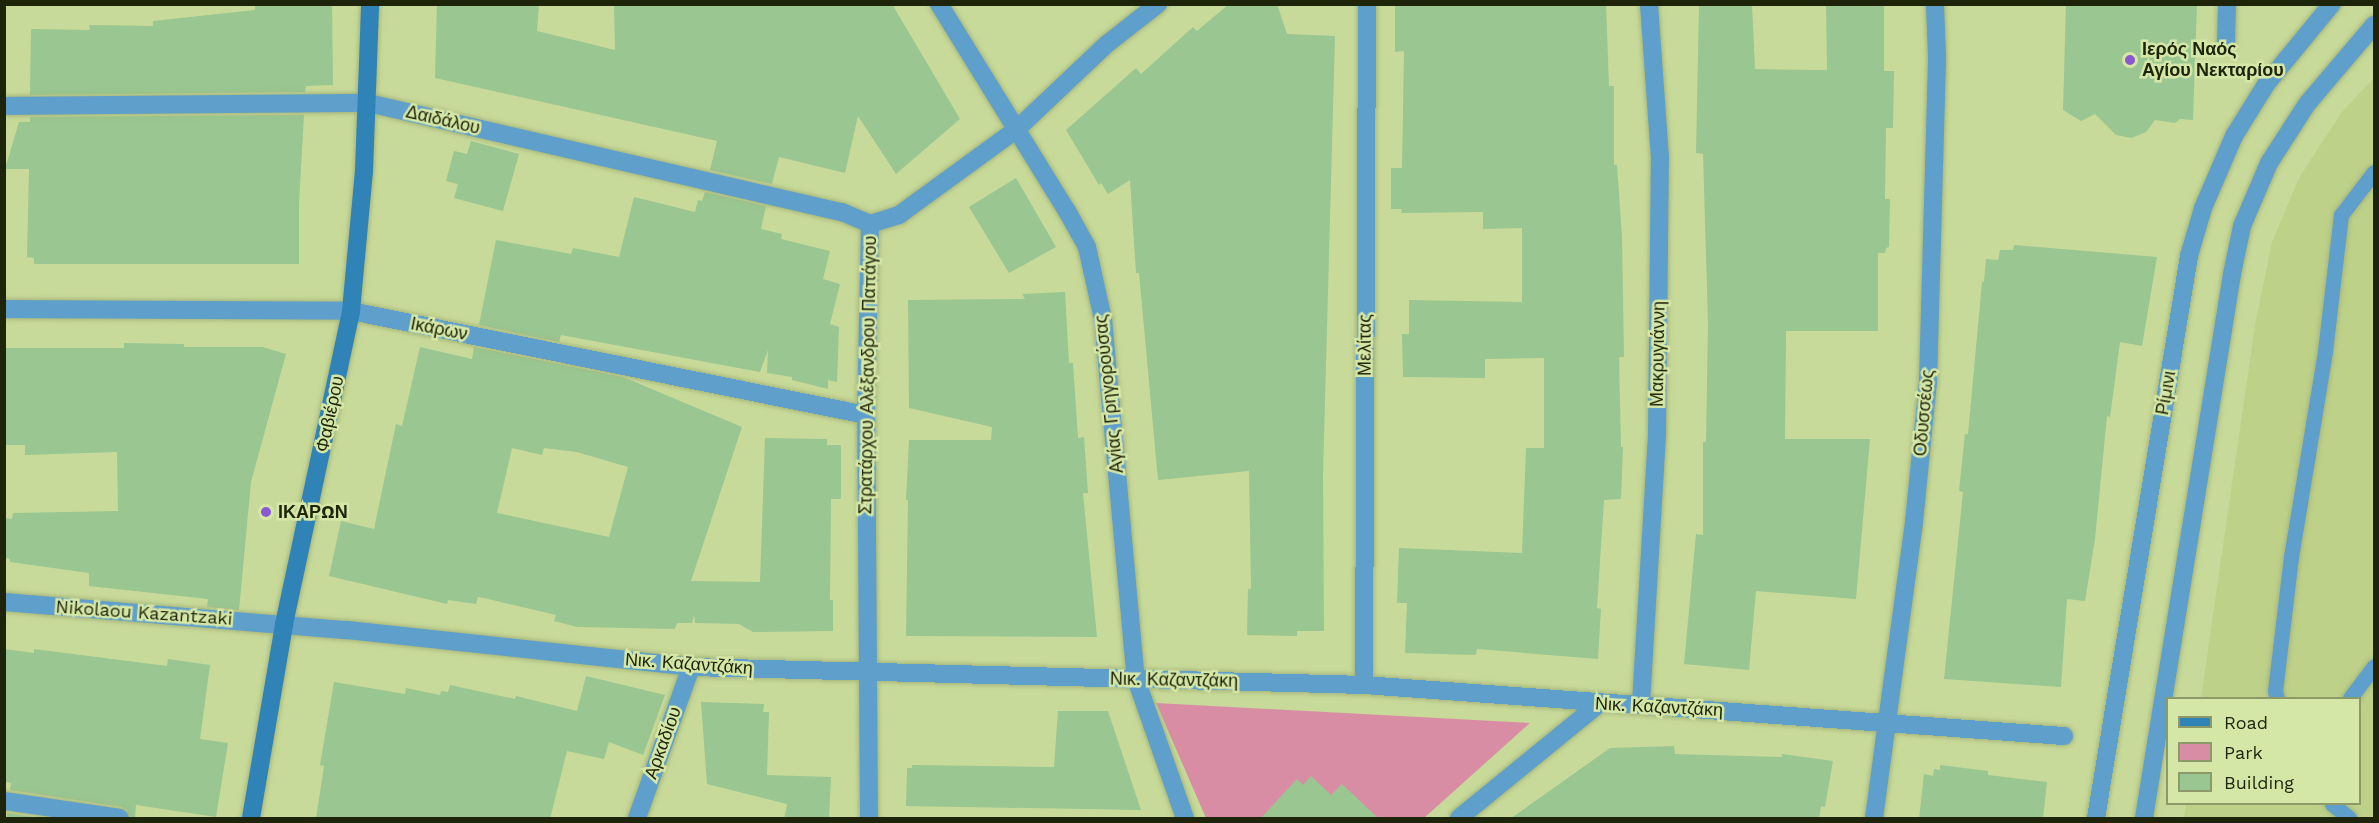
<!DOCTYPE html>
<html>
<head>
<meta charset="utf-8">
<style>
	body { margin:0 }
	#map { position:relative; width:2379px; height:823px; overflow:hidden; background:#c8da99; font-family:"Work Sans",sans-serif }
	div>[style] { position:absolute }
	.built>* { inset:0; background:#bed189 }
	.green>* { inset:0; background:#d98da4 }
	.building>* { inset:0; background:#99c691 }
	.roads { filter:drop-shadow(0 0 2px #a6b67c) drop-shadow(0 0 2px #a6b67c) }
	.service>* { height:15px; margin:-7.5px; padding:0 7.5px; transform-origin:7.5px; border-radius:7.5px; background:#5f9fcb }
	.minor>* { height:18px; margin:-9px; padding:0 9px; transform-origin:9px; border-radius:9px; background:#5f9fcb }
	.tertiary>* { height:18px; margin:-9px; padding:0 9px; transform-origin:9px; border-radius:9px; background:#5f9fcb }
	.secondary>* { height:18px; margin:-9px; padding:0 9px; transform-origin:9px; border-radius:9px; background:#2f83b7 }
	.dots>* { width:16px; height:16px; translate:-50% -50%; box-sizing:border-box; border:3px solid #d5e7a6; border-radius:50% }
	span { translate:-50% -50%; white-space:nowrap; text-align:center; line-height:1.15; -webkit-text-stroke:5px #d5e7a6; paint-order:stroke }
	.poi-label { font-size:18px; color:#1e240a; font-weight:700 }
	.left { translate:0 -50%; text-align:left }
	.street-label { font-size:18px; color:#1e240a }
	.frame { position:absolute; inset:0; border:6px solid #1e240a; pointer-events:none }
	.legend { position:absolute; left:2166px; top:697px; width:195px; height:108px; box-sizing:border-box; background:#d5e7a6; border:2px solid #8c9968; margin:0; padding:8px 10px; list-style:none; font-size:18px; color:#1e240a }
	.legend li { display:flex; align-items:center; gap:12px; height:30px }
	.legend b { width:30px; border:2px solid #8c9968 }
</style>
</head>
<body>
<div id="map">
	<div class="built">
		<div style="clip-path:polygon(2374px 78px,2374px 818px,2184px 818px,2186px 804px,2360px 804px,2360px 698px,2201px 698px,2255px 325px,2272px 242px,2300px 176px,2342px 112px)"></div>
	</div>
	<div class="green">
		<div style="clip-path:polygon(1156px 703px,1530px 723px,1424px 818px,1206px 818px)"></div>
	</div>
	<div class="building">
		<div style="clip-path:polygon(255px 4px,332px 4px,333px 85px,306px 86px,305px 92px,30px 95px,31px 29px,90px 30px,89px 25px,153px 26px,153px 21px,255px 10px)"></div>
		<div style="clip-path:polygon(437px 4px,539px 4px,537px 31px,615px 50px,614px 4px,892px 4px,960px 119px,896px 174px,858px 116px,845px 173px,779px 157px,772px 184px,710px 170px,717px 141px,435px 78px)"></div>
		<div style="clip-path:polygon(1229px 4px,1277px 4px,1287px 34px,1335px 36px,1323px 474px,1324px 631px,1297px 631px,1297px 636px,1247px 635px,1248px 589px,1251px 589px,1249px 471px,1158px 480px,1139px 273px,1136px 273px,1130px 180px,1108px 194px,1101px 183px,1099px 185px,1066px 130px,1136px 68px,1141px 74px,1193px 27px,1197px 31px)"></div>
		<div style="clip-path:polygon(1395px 4px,1606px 4px,1609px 86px,1614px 86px,1614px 165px,1617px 165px,1622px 237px,1624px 357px,1619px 357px,1621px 447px,1623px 447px,1621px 499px,1604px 500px,1597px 608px,1601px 609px,1598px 659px,1477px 649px,1476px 655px,1405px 653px,1407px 603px,1397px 603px,1399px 548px,1522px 553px,1526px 448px,1544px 448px,1544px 358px,1485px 359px,1485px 378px,1403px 377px,1402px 334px,1409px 334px,1409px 300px,1522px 302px,1522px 228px,1483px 229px,1483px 212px,1401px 213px,1402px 209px,1391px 209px,1391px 168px,1402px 168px,1404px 51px,1395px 52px)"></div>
		<div style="clip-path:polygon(1699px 4px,1752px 4px,1755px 69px,1815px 70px,1827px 70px,1826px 4px,1884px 4px,1884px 71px,1894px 71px,1893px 128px,1886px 128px,1885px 199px,1890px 199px,1889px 247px,1886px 248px,1885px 253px,1878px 253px,1878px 331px,1786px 331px,1785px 439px,1870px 439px,1856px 599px,1756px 591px,1749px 670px,1684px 664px,1696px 534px,1703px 535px,1703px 442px,1706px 442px,1708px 322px,1703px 154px,1696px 153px)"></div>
		<div style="clip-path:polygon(2066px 4px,2197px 4px,2193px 120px,2180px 119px,2175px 123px,2155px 120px,2146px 132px,2131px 138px,2116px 135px,2095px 114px,2081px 121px,2063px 110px)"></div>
		<div style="clip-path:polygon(304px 115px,299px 204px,299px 264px,34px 264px,34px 258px,27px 257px,29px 169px,5px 169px,19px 122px,30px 122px,30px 117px)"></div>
		<div style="clip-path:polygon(471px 141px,519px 154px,503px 211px,454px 198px,458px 184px,446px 181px,454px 151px,467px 154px)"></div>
		<div style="clip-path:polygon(1016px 178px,1056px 247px,1009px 273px,969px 207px)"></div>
		<div style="clip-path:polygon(705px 192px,766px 206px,761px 229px,782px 234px,781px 239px,830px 251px,823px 279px,840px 284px,830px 324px,839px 327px,837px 382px,828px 380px,828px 389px,792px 380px,792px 377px,767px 373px,768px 350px,760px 372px,561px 335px,559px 342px,479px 325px,496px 240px,571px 254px,573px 248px,619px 257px,634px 197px,695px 212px,698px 200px,702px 201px)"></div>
		<div style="clip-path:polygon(2014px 245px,2157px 257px,2142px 346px,2120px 342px,2110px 417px,2107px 416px,2095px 539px,2085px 601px,2067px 599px,2061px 687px,1944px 679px,1963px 492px,1959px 491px,1965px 434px,1968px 434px,1982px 282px,1984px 282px,1986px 259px,1998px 260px,2000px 250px,2013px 250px)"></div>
		<div style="clip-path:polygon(1065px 292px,1069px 363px,1073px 363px,1078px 438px,1084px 437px,1088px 493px,1083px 493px,1097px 637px,906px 636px,908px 500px,906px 500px,909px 440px,991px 440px,992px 427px,909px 408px,908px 300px,1025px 299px,1022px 294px)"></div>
		<div style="clip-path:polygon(124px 343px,184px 344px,184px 347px,263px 347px,286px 354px,251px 482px,239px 610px,207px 607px,208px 599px,89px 586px,89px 573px,10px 562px,10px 559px,4px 558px,4px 518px,12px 519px,13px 513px,118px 511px,117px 452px,25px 455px,25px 445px,4px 445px,4px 348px,124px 348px)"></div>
		<div style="clip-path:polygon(evenodd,420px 347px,472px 359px,474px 347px,623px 377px,742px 427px,691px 581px,760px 582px,765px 438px,827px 439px,827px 445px,841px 445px,841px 499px,831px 499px,830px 600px,833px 600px,833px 631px,753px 632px,739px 624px,695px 623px,694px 615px,692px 623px,677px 623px,675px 629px,577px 627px,554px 621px,556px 615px,484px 598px,478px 597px,476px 604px,448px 600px,447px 604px,329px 576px,341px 521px,374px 529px,396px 424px,402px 426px,420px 347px,512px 448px,542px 455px,544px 448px,577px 452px,628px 467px,609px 537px,497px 513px,512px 448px)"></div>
		<div style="clip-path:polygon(4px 649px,34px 653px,34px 649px,167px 666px,168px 659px,210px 665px,200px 739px,228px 743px,216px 817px,136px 805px,135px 819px,131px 819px,127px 810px,122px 807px,10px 790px,11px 783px,4px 782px)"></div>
		<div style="clip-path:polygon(586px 676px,665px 695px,643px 755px,609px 742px,604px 759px,567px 751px,550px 819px,316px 819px,324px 766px,320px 765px,334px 682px,405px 694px,406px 688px,440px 695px,441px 691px,448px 692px,450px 685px,515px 699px,516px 696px,577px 711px)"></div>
		<div style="clip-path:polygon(701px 702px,764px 704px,763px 712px,769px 712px,767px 775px,831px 777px,829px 819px,784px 819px,787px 804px,707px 784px)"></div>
		<div style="clip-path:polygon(1058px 711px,1108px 711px,1141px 810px,906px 806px,907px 768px,912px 768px,912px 765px,1054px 767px)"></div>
		<div style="clip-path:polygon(1674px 746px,1675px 754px,1782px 757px,1782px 754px,1833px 761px,1825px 807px,1821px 806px,1819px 819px,1510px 819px,1610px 748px)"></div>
		<div style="clip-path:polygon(1940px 765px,1988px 771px,1988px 775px,2047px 782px,2043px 819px,1919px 819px,1924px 774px,1933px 776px,1934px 769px,1940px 770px)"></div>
		<div style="clip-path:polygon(1311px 776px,1331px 795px,1342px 784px,1379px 819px,1260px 819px,1297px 779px,1303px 785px)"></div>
		<div style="clip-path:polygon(7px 813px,46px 819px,6px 819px)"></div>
	</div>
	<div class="roads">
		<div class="service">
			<div style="left:2277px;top:698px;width:7px;rotate:-106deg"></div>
			<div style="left:2275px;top:691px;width:135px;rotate:-83.2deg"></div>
			<div style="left:2291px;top:557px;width:209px;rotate:-80.6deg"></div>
			<div style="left:2325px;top:351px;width:137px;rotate:-83.3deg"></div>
			<div style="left:2341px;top:215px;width:54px;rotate:-52.5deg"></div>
			<div style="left:2350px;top:698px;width:40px;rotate:-53deg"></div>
			<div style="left:2332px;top:804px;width:22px;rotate:39deg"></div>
		</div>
		<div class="minor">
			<div style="left:939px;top:4px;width:243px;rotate:58.3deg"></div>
			<div style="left:1067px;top:211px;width:41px;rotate:60.9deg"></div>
			<div style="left:1087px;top:247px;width:74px;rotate:77.5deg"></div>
			<div style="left:1103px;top:319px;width:362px;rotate:84.8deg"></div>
			<div style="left:1136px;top:679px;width:147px;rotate:70.6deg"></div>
			<div style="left:2226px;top:44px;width:40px;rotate:-88.6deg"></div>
			<div style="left:4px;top:106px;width:364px;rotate:-0.5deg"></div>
			<div style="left:368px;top:103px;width:486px;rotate:13deg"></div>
			<div style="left:842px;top:212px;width:30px;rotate:23deg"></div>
			<div style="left:870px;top:224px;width:30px;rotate:-17deg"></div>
			<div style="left:899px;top:215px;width:146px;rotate:-36.1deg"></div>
			<div style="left:1017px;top:129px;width:124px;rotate:-43.4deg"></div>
			<div style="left:1107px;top:44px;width:65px;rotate:-38.1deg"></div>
			<div style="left:4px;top:309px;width:347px;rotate:0.3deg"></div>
			<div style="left:351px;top:311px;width:525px;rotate:11.42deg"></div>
			<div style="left:4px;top:602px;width:344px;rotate:4.7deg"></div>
			<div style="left:347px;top:630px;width:346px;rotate:6.1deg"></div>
			<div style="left:691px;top:667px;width:673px;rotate:1.53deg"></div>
			<div style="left:1364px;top:685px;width:702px;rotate:4.17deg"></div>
			<div style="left:1364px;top:685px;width:681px;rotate:-89.75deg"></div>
			<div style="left:1641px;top:704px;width:270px;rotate:-86.6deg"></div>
			<div style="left:1657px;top:434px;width:276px;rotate:-89.4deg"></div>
			<div style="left:1660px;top:158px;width:154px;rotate:-94.1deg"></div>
			<div style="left:4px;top:801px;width:117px;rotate:8.3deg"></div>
			<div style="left:637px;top:818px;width:160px;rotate:-70.3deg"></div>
			<div style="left:869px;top:818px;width:403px;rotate:-90.4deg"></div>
			<div style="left:866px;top:415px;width:191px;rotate:-88.8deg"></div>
			<div style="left:1459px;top:818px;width:182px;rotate:-39.2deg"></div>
			<div style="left:1874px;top:818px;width:299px;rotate:-82.3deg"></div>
			<div style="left:1914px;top:522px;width:141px;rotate:-84.3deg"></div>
			<div style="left:1928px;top:382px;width:325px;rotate:-88.4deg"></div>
			<div style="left:1937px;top:57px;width:53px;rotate:-92.2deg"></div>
		</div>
		<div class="tertiary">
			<div style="left:2096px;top:818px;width:570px;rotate:-80.6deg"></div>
			<div style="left:2189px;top:256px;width:50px;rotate:-73.7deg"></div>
			<div style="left:2203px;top:208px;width:78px;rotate:-66.7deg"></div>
			<div style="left:2234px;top:136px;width:62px;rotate:-58.1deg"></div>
			<div style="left:2267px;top:83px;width:102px;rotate:-50.6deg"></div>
			<div style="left:2144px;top:818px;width:551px;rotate:-80.81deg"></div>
			<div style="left:2232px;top:274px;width:49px;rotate:-78.2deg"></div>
			<div style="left:2242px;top:226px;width:69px;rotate:-66.8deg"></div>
			<div style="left:2269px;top:163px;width:70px;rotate:-57.2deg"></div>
			<div style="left:2307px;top:104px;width:104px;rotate:-49.7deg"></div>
		</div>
		<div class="secondary">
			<div style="left:251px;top:818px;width:197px;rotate:-80.3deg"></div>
			<div style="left:284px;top:624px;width:320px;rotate:-77.9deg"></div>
			<div style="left:351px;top:311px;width:141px;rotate:-84.7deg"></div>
			<div style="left:364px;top:171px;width:167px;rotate:-87.9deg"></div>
		</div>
	</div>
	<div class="dots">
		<div style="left:2130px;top:60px;background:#8b58d0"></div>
		<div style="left:266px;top:512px;background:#8b58d0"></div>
	</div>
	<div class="poi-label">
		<span class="left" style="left:2142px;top:60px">Ιερός Ναός<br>Αγίου Νεκταρίου</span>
		<span class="left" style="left:278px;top:512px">ΙΚΑΡΩΝ</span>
	</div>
	<div class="street-label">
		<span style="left:443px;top:120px;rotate:13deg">Δαιδάλου</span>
		<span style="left:439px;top:329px;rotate:11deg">Ικάρων</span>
		<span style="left:1365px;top:345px;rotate:-90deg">Μελίτας</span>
		<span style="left:1658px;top:354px;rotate:-89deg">Μακρυγιάννη</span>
		<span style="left:868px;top:375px;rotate:-89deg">Στρατάρχου Αλέξανδρου Παπάγου</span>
		<span style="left:2166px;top:393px;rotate:-80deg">Ρίμινι</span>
		<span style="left:1109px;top:394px;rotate:-96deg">Αγίας Γρηγορούσας</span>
		<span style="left:1924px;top:413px;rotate:-85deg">Οδυσσέως</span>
		<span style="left:330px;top:414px;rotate:-78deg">Φαβιέρου</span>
		<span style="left:144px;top:613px;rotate:4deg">Nikolaou Kazantzaki</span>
		<span style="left:689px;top:664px;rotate:4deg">Νικ. Καζαντζάκη</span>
		<span style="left:1174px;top:680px;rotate:1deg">Νικ. Καζαντζάκη</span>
		<span style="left:1659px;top:707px;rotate:3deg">Νικ. Καζαντζάκη</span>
		<span style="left:663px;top:743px;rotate:-70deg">Αρκαδίου</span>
	</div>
	<div class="frame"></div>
	<ul class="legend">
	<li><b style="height:8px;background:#2f83b7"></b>Road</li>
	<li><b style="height:16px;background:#d98da4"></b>Park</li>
	<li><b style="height:16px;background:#99c691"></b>Building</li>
	</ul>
</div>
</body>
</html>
